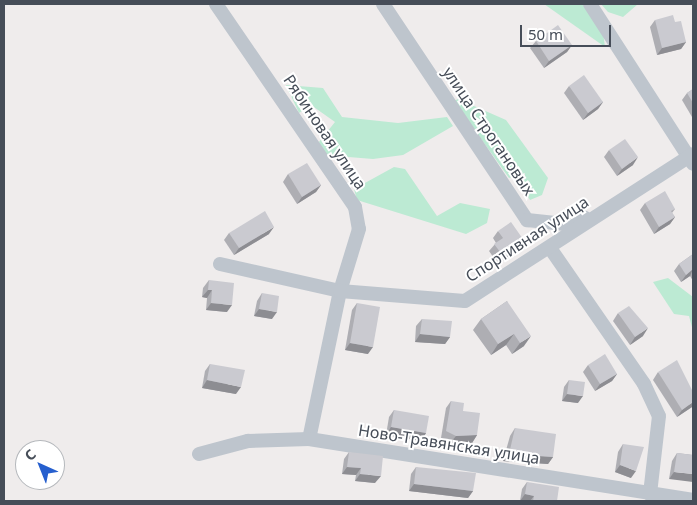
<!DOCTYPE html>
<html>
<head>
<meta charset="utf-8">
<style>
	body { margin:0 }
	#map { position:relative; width:697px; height:505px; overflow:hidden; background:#efecec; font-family:"Noto Sans",sans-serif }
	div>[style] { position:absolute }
	.green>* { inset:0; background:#bcead3 }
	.minor>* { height:14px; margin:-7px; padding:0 7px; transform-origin:7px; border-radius:7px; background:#bec5cd }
	.wall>* { inset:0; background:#aeaeb3 }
	.shaded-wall>* { inset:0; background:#8d8d92 }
	.building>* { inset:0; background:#cacad0 }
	span { translate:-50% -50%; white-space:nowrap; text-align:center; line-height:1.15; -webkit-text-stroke:4px #fff; paint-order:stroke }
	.street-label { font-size:16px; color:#464d58 }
	.frame { position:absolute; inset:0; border:5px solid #464d58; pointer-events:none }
	.north { position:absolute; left:15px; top:440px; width:50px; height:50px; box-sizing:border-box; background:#fff; border:1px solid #b5b8bc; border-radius:50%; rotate:316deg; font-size:14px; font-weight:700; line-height:20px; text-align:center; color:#464d58 }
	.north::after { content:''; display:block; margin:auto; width:18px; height:22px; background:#265fce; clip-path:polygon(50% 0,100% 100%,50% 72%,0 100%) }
	.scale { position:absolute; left:520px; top:25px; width:91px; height:22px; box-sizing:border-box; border:2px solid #464d58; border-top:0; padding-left:6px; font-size:15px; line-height:18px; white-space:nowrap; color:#464d58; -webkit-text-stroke:4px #fff; paint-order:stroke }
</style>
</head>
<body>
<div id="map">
	<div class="green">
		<div style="clip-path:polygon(544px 4px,582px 4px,602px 25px,605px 47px)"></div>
		<div style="clip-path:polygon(601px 4px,638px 4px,623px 17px,608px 12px)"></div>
		<div style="clip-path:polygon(286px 85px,323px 88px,342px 117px,398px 123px,447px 117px,453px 126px,403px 155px,373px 159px,324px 155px,319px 142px,335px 122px,311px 105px,299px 113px)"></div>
		<div style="clip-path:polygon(458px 99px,506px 120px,548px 178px,542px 195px,530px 200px,523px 189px,525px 173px,509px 178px,454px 101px)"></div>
		<div style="clip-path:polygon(394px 167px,405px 169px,437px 216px,460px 203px,490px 209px,487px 223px,466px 234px,357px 200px,354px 189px)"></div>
		<div style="clip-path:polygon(668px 278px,693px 297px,693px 331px,689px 316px,674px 314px,653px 282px)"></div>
	</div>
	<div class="minor">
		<div style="left:216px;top:4px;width:246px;rotate:55.6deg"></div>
		<div style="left:355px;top:207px;width:22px;rotate:80deg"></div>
		<div style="left:359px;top:229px;width:65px;rotate:107deg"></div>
		<div style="left:340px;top:291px;width:151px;rotate:101.8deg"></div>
		<div style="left:383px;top:4px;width:260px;rotate:56.3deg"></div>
		<div style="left:527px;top:220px;width:38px;rotate:6deg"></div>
		<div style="left:565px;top:224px;width:21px;rotate:-17deg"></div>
		<div style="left:590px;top:4px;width:190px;rotate:57.2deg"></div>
		<div style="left:550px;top:248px;width:165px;rotate:55.3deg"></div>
		<div style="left:644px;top:384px;width:35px;rotate:65deg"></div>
		<div style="left:659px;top:416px;width:79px;rotate:96.6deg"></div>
		<div style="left:220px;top:264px;width:123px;rotate:12.7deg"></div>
		<div style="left:340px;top:291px;width:125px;rotate:4.6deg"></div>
		<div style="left:465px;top:301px;width:271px;rotate:-32.8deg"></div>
		<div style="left:199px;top:454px;width:51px;rotate:-14.9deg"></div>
		<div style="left:248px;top:441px;width:61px;rotate:-1.9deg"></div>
		<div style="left:309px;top:439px;width:389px;rotate:9deg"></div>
	</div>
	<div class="wall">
		<div style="clip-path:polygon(655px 20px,675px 22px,686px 42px,681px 49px,657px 55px,650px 27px)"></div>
		<div style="clip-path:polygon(536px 41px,572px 45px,567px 52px,544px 68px,530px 48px)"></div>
		<div style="clip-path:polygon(569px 86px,603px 102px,598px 109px,583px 120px,564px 93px)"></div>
		<div style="clip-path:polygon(693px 89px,693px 116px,692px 117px,682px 100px,687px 93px)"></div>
		<div style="clip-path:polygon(609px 150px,633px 165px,617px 176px,604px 157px)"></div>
		<div style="clip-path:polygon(288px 174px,321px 185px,316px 192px,297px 204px,283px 182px)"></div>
		<div style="clip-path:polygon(645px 203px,675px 209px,672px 213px,675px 217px,670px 224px,654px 234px,640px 210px)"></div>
		<div style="clip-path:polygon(498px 231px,520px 249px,498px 264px,489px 251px,496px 243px,493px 238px)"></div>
		<div style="clip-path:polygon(229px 233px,269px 234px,234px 255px,224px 240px)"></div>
		<div style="clip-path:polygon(693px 254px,693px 281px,690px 276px,681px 282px,674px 271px,679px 264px)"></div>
		<div style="clip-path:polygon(209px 280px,227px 312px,206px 310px,207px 298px,202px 297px,203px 288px)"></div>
		<div style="clip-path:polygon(262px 293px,272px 319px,254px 316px,257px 301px)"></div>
		<div style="clip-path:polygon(507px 301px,524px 346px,512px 354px,506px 345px,491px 355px,473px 330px,481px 319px)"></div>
		<div style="clip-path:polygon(357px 303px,368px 354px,345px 350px,352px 310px)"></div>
		<div style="clip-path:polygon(618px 313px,643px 336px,630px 345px,613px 321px)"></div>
		<div style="clip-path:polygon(422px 319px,450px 337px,445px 344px,415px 342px,416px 326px)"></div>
		<div style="clip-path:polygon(210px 364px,236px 394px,202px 388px,205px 371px)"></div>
		<div style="clip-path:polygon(588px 365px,617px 374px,612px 381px,595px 391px,583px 372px)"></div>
		<div style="clip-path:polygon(658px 372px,692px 407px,677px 417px,653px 380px)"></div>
		<div style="clip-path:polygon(569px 380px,578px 403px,562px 401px,564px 387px)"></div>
		<div style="clip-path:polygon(451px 401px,463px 411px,477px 435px,472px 443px,450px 443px,441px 438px,446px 408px)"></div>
		<div style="clip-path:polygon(394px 410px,426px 433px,421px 441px,386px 435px,389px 417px)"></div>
		<div style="clip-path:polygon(515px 428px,553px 457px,548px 464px,503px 461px,510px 436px)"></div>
		<div style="clip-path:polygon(623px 444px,631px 478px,615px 472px,618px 452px)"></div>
		<div style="clip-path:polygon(349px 452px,375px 483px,355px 481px,356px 475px,342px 474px,344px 459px)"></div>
		<div style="clip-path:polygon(677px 453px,693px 455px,669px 479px,672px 461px)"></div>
		<div style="clip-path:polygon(416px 467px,473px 491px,468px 498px,409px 491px,411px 474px)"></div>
		<div style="clip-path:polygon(527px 482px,557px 501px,520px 501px,522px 489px)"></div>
	</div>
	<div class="shaded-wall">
		<div style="clip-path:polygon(686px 42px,681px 49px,657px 55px,662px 48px)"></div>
		<div style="clip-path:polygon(572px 45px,567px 52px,544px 68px,549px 61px)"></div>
		<div style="clip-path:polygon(603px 102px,598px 109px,583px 120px,588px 113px)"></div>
		<div style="clip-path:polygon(638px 157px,633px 165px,617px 176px,622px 169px)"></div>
		<div style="clip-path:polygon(321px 185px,316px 192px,297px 204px,302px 197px)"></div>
		<div style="clip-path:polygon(675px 217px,670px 224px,654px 234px,659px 227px)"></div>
		<div style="clip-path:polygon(274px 227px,269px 234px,234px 255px,239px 248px)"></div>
		<div style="clip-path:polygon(525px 242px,520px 249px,498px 264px,504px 257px)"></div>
		<div style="clip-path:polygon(693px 269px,690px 276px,681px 282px,686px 275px)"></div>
		<div style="clip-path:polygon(208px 290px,212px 290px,207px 298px,202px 297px)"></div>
		<div style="clip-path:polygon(211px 303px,232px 305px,227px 312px,206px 310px)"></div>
		<div style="clip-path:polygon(259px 309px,277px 312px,272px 319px,254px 316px)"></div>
		<div style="clip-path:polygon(648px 328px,643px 336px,630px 345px,635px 337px)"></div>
		<div style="clip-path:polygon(420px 334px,450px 337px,445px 344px,415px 342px)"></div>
		<div style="clip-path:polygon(514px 334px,506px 345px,491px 355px,498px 344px)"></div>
		<div style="clip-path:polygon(531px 336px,524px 346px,512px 354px,520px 343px)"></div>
		<div style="clip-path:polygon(350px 343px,373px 347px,368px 354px,345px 350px)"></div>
		<div style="clip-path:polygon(617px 374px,612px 381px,595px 391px,600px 384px)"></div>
		<div style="clip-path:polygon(207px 380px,241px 387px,236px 394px,202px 388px)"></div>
		<div style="clip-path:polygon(567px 394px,583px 396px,578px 403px,562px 401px)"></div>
		<div style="clip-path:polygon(693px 402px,693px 405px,692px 407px,677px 417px,682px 410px)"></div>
		<div style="clip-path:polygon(391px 427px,426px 433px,421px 441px,386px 435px)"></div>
		<div style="clip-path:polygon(477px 435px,472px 443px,450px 443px,456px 436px)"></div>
		<div style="clip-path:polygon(509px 454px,553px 457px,548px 464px,503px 461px)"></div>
		<div style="clip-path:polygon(620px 465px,636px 471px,631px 478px,615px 472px)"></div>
		<div style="clip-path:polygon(347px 467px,361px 468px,356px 475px,342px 474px)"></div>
		<div style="clip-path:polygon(674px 472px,693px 474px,693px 482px,669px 479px)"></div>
		<div style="clip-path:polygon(360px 474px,381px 476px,375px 483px,355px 481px)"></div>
		<div style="clip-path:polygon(414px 484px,473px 491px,468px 498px,409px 491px)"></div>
		<div style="clip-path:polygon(525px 494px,534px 496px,530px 501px,520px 501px)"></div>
	</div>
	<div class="building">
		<div style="clip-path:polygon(673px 15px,675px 22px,681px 21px,686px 42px,662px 48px,655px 20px)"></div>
		<div style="clip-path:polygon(558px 25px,572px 45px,549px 61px,536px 41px)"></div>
		<div style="clip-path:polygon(584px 75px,603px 102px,588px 113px,569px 86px)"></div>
		<div style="clip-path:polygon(693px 89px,693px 103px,687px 93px)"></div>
		<div style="clip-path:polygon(625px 139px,638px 157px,622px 169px,609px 150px)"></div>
		<div style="clip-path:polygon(307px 163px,321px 185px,302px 197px,288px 174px)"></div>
		<div style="clip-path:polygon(665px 191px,675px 209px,671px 211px,675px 217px,659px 227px,645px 203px)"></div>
		<div style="clip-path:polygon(265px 211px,274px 227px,239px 248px,229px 233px)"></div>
		<div style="clip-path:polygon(511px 222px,525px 242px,504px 257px,494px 244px,503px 238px,498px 231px)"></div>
		<div style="clip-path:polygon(693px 254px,693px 269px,686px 275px,679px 264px)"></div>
		<div style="clip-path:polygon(209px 280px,234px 283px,232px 305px,211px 303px,212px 290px,208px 290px)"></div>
		<div style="clip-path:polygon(262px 293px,279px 296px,277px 312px,259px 309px)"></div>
		<div style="clip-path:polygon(507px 301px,531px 336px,520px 343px,514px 334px,498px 344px,481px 319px)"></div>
		<div style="clip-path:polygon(357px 303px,380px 307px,373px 347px,350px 343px)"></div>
		<div style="clip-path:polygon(629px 306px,648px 328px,635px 337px,618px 313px)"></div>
		<div style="clip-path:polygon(422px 319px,452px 321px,450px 337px,420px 334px)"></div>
		<div style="clip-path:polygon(605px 354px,617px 374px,600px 384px,588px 365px)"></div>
		<div style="clip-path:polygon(677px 360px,693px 392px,693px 402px,682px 410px,658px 372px)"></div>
		<div style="clip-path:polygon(210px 364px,245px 370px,241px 387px,207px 380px)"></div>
		<div style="clip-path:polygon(569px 380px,585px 382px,583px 396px,567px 394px)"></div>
		<div style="clip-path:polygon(451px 401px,464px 403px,463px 411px,480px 413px,477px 435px,456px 436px,446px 431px)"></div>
		<div style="clip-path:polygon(394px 410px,429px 416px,426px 433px,391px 427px)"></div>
		<div style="clip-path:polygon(515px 428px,556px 434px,553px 457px,509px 454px)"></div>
		<div style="clip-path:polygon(623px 444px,644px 447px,636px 471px,620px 465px)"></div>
		<div style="clip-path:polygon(349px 452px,383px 456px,381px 476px,360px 474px,361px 468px,347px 467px)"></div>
		<div style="clip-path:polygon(677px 453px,693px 455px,693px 474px,674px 472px)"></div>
		<div style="clip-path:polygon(416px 467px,476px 473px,473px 491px,414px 484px)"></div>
		<div style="clip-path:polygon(527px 482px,559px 487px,557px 501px,533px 501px,534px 496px,525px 494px)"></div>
	</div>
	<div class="street-label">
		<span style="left:489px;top:131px;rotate:56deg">улица Строгановых</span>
		<span style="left:325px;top:132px;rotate:56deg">Рябиновая улица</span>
		<span style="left:527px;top:239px;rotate:-33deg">Спортивная улица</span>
		<span style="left:449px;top:444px;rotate:9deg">Ново-Травянская улица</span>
	</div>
	<div class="frame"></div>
	<div class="north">С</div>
	<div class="scale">50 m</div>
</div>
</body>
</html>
